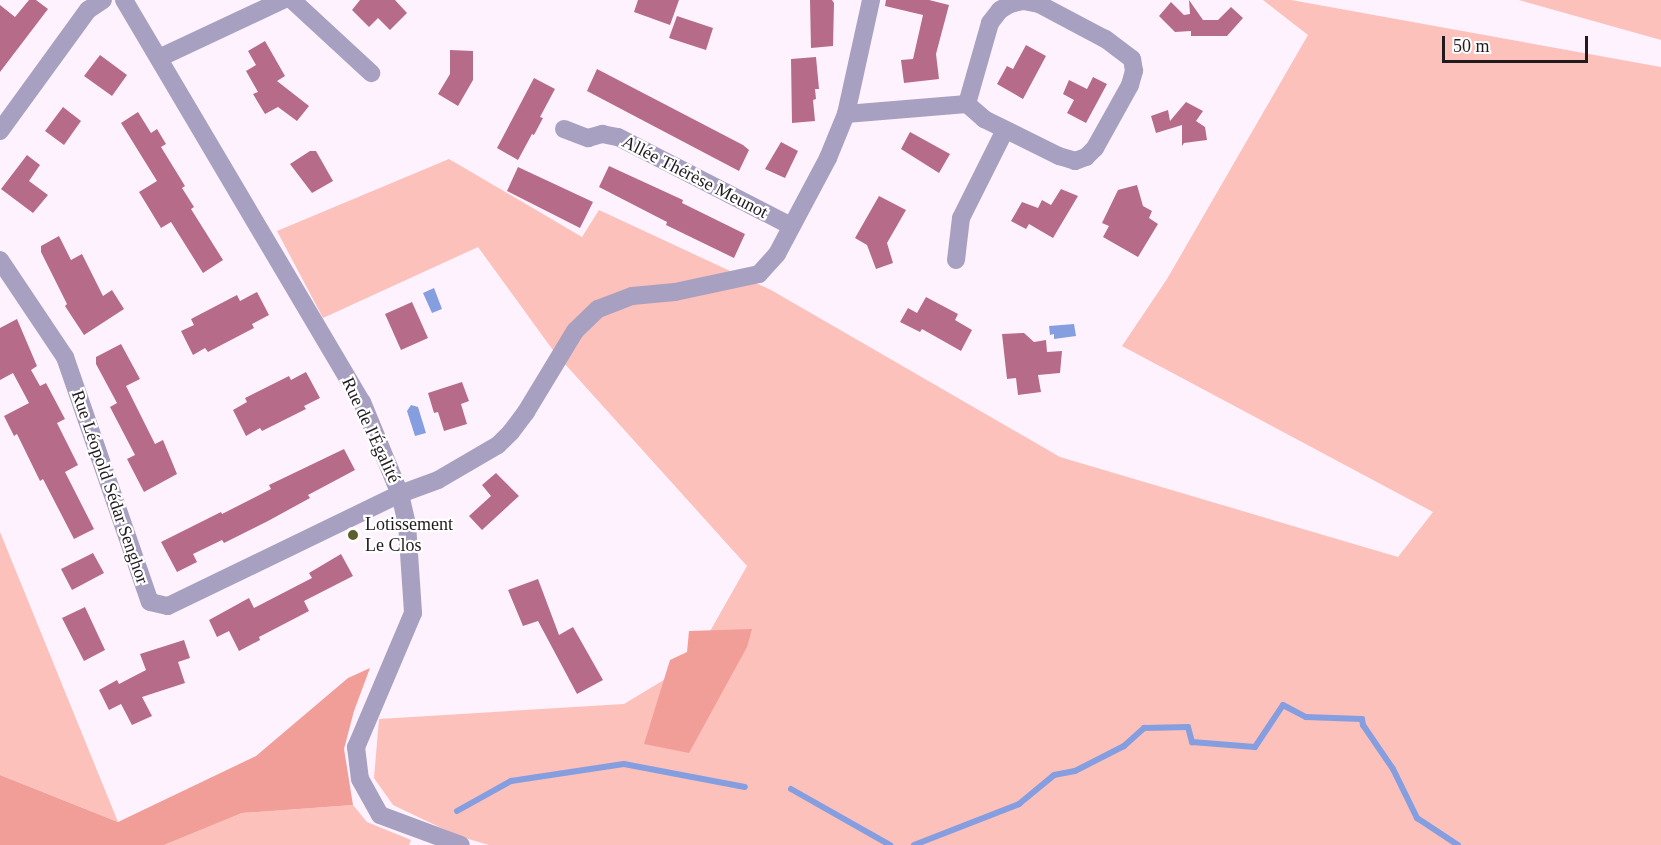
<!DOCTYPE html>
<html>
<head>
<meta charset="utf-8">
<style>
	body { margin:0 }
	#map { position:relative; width:1661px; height:845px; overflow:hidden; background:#fef2fe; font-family:"Times New Roman",serif }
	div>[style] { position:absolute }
	.green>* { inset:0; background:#fdc1bc }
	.forest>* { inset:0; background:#f29e98 }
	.water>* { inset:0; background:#859ee0 }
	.stream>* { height:6px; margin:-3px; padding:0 3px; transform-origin:3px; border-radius:3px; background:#859ee0 }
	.building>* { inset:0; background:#b66b89 }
	.minor>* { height:18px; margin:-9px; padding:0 9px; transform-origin:9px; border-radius:9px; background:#a8a0c0 }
	.dots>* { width:16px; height:16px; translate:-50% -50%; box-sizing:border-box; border:3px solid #fff; border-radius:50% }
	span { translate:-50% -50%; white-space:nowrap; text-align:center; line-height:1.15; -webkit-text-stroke:4.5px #fff; paint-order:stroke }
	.street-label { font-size:18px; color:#211b20 }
	.poi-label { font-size:18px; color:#211b20 }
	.left { translate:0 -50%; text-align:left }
	.scale { position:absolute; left:1442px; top:36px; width:146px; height:27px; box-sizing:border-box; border:3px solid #211b20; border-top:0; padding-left:8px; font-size:18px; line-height:21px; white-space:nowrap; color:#211b20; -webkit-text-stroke:4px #fff; paint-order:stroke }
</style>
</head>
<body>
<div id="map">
	<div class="green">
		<div style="clip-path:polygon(1263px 0,1291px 0,1661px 67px,1661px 845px,489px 845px,458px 836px,393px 805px,374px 778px,379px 719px,624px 704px,692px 663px,747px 566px,555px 353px,478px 247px,323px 318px,277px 231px,449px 159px,582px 237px,599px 210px,771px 290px,1060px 457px,1398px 557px,1433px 512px,1122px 346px,1167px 279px,1308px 35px)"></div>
		<div style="clip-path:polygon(1519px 0,1661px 0,1661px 40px)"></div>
		<div style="clip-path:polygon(0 532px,118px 822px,0 775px)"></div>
		<div style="clip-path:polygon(353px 805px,367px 822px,411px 840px,409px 845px,164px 845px,242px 813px)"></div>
	</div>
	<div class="forest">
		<div style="clip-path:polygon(752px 629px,747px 647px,689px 753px,644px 744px,670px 660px,687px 652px,689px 631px)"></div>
		<div style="clip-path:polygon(370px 668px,354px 711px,344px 749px,353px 805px,242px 813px,164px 845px,0 845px,0 775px,118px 822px,256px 756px,348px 678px)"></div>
	</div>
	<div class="water">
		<div style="clip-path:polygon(434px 288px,442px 309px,432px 313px,423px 293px)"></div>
		<div style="clip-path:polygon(1074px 324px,1076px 336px,1054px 339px,1054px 334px,1050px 335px,1049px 326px)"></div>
		<div style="clip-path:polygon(411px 405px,418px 407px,426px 433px,415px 436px,407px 411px)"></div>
	</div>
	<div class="stream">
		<div style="left:791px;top:789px;width:114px;rotate:29.5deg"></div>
		<div style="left:457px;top:811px;width:62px;rotate:-29.1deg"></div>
		<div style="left:511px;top:781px;width:114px;rotate:-8.6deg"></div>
		<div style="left:624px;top:764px;width:123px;rotate:10.8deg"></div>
		<div style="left:914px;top:845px;width:113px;rotate:-21.3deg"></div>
		<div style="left:1019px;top:804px;width:45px;rotate:-39.6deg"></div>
		<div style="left:1054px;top:775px;width:21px;rotate:-11deg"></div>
		<div style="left:1075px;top:771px;width:55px;rotate:-27deg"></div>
		<div style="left:1124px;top:746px;width:27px;rotate:-42deg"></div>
		<div style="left:1144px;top:728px;width:44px;rotate:-1.3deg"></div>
		<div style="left:1188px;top:727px;width:16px;rotate:75deg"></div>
		<div style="left:1192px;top:742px;width:63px;rotate:4.5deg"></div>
		<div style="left:1255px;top:747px;width:50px;rotate:-56.3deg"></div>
		<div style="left:1283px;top:705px;width:26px;rotate:28deg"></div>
		<div style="left:1306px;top:717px;width:56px;rotate:2deg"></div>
		<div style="left:1362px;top:719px;width:6px;rotate:81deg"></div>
		<div style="left:1363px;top:725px;width:53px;rotate:55.7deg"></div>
		<div style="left:1393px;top:769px;width:55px;rotate:63.9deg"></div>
		<div style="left:1417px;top:818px;width:49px;rotate:33.4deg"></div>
	</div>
	<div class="building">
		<div style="clip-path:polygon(29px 0,36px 0,48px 9px,0 72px,0 5px,15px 17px)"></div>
		<div style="clip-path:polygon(360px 0,395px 0,407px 13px,390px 30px,378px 18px,369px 27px,352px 10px)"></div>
		<div style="clip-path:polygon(638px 0,679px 0,670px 25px,634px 12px)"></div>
		<div style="clip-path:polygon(810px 0,832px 0,834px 3px,833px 46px,811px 48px)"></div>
		<div style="clip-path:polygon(886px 0,929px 0,949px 5px,936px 54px,939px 79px,904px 83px,901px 60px,913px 59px,923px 15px,885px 6px)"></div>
		<div style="clip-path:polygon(1189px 0,1203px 20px,1218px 20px,1231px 7px,1243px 18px,1227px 36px,1191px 36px,1191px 31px,1175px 32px,1159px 16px,1171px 2px,1184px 15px,1190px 14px)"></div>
		<div style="clip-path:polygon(677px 16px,713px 28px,706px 50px,669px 38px)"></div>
		<div style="clip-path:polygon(265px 41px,285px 76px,277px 81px,309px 106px,297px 121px,278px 107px,265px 114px,253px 94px,258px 92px,246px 71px,256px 65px,248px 51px)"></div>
		<div style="clip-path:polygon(1026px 45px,1046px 56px,1023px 99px,997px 84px,1007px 66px,1013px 69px)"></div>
		<div style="clip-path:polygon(450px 50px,473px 51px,473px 80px,458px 106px,438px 94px,450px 74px)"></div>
		<div style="clip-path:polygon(100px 55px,127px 75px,112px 96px,84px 76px)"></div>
		<div style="clip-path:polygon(816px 57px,819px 89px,815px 89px,816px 99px,813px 100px,815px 121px,792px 123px,791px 59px)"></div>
		<div style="clip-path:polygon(597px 69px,743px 145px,749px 150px,739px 171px,587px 91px)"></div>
		<div style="clip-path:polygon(1093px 77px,1107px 84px,1086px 123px,1067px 113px,1074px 100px,1063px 94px,1069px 80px,1087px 89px)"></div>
		<div style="clip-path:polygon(534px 78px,555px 89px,540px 117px,543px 118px,534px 135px,532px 134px,518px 160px,497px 148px)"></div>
		<div style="clip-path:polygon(1186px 102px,1203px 111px,1196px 121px,1205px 127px,1207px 140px,1184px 143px,1182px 146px,1182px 125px,1156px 133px,1151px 116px,1168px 110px,1170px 121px)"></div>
		<div style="clip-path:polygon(63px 107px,81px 121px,64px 145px,45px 131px)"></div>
		<div style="clip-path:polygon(138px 112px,151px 133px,157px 129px,166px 144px,161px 147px,185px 186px,182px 188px,194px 207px,191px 209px,223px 260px,203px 273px,171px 222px,161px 228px,139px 192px,157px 181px,121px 123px)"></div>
		<div style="clip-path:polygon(910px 132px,950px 154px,939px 173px,901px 149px)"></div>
		<div style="clip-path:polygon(781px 142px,798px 151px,785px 178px,765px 169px)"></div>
		<div style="clip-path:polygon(310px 151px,316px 151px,333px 181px,312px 193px,290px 164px)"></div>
		<div style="clip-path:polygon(27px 155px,40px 165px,29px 181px,48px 195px,33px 213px,1px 189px)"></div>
		<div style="clip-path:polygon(609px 166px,683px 200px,682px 203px,745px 234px,734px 258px,666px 225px,667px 222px,599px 187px)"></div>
		<div style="clip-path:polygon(518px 167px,593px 202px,580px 228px,507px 191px)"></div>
		<div style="clip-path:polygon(1137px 185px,1143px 206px,1152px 211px,1149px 218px,1158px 224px,1138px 257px,1103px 237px,1109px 226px,1102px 223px,1118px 190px)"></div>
		<div style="clip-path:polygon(1061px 189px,1078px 196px,1053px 238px,1029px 224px,1026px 229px,1011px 221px,1022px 202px,1038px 208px,1042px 200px,1051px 205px)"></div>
		<div style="clip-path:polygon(879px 196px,906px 210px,887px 243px,893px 263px,876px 269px,867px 245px,855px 238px)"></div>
		<div style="clip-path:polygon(59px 236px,71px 260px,82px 254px,103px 296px,112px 290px,124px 309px,84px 335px,65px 306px,67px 304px,41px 252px,41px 246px)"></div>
		<div style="clip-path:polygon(257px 292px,269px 315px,252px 324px,254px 328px,229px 341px,208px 352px,205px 348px,193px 355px,181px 331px,194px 325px,191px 319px,237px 295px,240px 301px)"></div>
		<div style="clip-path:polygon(926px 297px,958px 314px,955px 320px,972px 330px,961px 351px,922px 329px,920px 332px,900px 322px,908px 308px,917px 313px)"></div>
		<div style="clip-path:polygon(412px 302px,428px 338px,401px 350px,385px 314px)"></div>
		<div style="clip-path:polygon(17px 319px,37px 366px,31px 370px,40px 386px,46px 383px,65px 419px,57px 423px,78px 465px,65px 472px,94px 529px,74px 539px,43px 479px,40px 481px,17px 434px,14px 436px,4px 416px,29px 403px,13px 373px,0 380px,0 328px)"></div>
		<div style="clip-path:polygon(1024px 333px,1034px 342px,1046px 340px,1047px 352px,1062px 351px,1060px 373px,1038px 375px,1041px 392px,1018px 395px,1016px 378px,1007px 379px,1002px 334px)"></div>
		<div style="clip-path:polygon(121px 344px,140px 379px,126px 386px,155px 444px,163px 440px,177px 474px,144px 492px,127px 459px,135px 455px,110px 407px,117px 403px,96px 364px,96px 357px)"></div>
		<div style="clip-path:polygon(306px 372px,320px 398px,304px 406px,306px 409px,262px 431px,260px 428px,246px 436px,233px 410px,247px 402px,245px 398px,289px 376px,291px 380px)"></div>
		<div style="clip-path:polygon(462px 382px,469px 401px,461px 404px,467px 424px,444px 431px,438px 412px,434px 413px,428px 393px)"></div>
		<div style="clip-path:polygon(344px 449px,355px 470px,308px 495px,310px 498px,268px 521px,224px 543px,222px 540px,193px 554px,197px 562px,177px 572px,161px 542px,221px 512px,222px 514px,271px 489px,269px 485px)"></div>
		<div style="clip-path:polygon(496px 473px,519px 496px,482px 530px,469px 516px,491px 496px,482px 485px)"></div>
		<div style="clip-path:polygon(93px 553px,104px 573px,72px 590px,61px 569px)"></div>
		<div style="clip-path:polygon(341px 554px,353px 576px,304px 601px,309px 611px,259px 637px,260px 640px,239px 651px,229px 631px,217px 637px,209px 620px,249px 598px,254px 608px,312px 578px,309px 573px)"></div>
		<div style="clip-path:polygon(538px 579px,559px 635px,573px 627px,603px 680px,577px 694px,538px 621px,523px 626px,508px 590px)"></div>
		<div style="clip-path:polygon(85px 607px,105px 650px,84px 661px,62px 618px)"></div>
		<div style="clip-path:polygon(184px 640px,190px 658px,178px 662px,185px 683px,142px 697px,152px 716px,132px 725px,121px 704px,109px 710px,99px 690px,117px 680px,119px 684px,146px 670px,140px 654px)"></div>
	</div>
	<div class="minor">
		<div style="left:124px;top:0;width:467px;rotate:59.4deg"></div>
		<div style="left:362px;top:402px;width:100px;rotate:67.6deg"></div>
		<div style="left:400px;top:494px;width:31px;rotate:77deg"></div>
		<div style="left:407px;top:524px;width:89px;rotate:86.1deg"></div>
		<div style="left:413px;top:613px;width:146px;rotate:113deg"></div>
		<div style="left:356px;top:747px;width:32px;rotate:83deg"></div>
		<div style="left:360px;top:779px;width:41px;rotate:60.9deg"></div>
		<div style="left:380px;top:815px;width:86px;rotate:20.3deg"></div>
		<div style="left:292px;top:0;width:108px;rotate:42.7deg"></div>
		<div style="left:159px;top:58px;width:137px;rotate:-25.1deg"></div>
		<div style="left:846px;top:114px;width:121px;rotate:-4.7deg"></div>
		<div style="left:967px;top:104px;width:23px;rotate:41deg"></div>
		<div style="left:984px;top:119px;width:84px;rotate:26.3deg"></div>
		<div style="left:1059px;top:156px;width:17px;rotate:17deg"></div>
		<div style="left:1075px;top:161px;width:12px;rotate:-20deg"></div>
		<div style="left:1086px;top:157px;width:13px;rotate:-45deg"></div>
		<div style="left:1095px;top:148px;width:72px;rotate:-60.9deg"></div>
		<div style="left:1130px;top:85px;width:15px;rotate:-74deg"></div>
		<div style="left:1134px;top:71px;width:12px;rotate:-99deg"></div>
		<div style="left:1132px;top:59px;width:34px;rotate:-143deg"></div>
		<div style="left:1105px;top:39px;width:75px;rotate:-152.1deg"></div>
		<div style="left:1039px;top:4px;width:16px;rotate:-169deg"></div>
		<div style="left:1023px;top:1px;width:13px;rotate:167deg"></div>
		<div style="left:1010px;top:4px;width:12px;rotate:149deg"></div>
		<div style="left:1000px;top:10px;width:16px;rotate:128deg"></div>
		<div style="left:990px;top:23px;width:84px;rotate:105.9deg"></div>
		<div style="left:564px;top:129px;width:26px;rotate:21deg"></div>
		<div style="left:588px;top:138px;width:15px;rotate:-16deg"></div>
		<div style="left:602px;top:134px;width:16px;rotate:11deg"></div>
		<div style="left:618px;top:137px;width:195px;rotate:27.2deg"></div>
		<div style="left:0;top:131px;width:150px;rotate:-54deg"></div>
		<div style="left:88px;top:10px;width:18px;rotate:-34deg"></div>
		<div style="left:0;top:260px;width:117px;rotate:56.2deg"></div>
		<div style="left:65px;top:357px;width:259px;rotate:70.9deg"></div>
		<div style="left:150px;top:602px;width:18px;rotate:13deg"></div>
		<div style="left:168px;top:606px;width:258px;rotate:-25.8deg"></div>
		<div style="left:400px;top:494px;width:40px;rotate:-20.2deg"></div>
		<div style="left:438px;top:480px;width:69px;rotate:-30.3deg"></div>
		<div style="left:498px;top:445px;width:18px;rotate:-45deg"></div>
		<div style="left:511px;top:432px;width:25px;rotate:-53deg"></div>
		<div style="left:526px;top:412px;width:95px;rotate:-58.8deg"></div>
		<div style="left:575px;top:331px;width:32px;rotate:-44deg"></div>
		<div style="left:598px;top:309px;width:36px;rotate:-21deg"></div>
		<div style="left:632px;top:296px;width:43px;rotate:-5.3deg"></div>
		<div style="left:675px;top:292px;width:86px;rotate:-12.1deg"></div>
		<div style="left:759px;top:274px;width:27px;rotate:-48deg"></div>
		<div style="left:777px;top:254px;width:109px;rotate:-62deg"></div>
		<div style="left:828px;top:158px;width:48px;rotate:-67.8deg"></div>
		<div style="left:846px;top:114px;width:117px;rotate:-77.6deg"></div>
		<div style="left:956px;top:260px;width:42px;rotate:-83.2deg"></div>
		<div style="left:961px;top:218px;width:98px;rotate:-63.4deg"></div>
	</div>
	<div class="dots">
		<div style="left:353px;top:535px;background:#5d602d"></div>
	</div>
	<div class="street-label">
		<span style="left:695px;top:177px;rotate:27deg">Allée Thérèse Meunot</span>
		<span style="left:371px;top:430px;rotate:65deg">Rue de l'Égalité</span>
		<span style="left:110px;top:487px;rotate:71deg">Rue Léopold Sédar Senghor</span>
	</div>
	<div class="poi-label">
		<span class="left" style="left:365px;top:535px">Lotissement<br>Le Clos</span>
	</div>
	<div class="scale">50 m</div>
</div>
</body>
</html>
